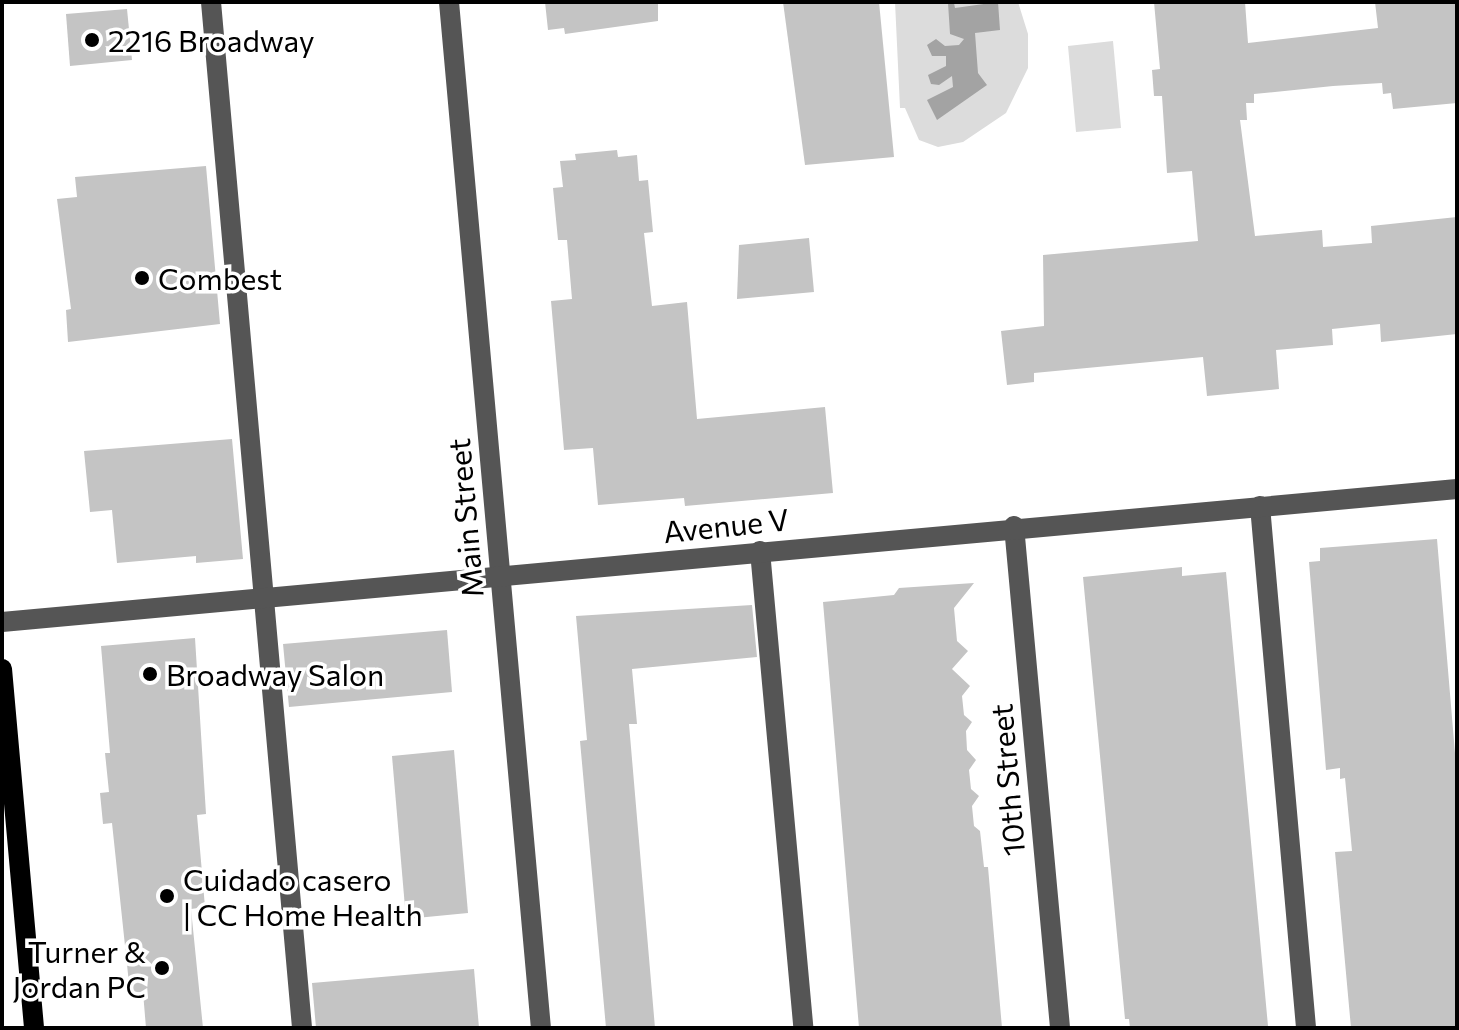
<!DOCTYPE html>
<html>
<head>
<meta charset="utf-8">
<style>
	body { margin:0 }
	#map { position:relative; width:1459px; height:1030px; overflow:hidden; background:#fff; font-family:Commissioner,sans-serif }
	div>[style] { position:absolute }
	.green>* { inset:0; background:#dcdcdc }
	.water>* { inset:0; background:#a3a3a3 }
	.building>* { inset:0; background:#c4c4c4 }
	.minor>* { height:20px; margin:-10px; padding:0 10px; transform-origin:10px; border-radius:10px; background:#555 }
	.major>* { height:20px; margin:-10px; padding:0 10px; transform-origin:10px; border-radius:10px; background:#000 }
	.dots>* { width:22px; height:22px; translate:-50% -50%; box-sizing:border-box; border:4px solid #fff; border-radius:50% }
	span { translate:-50% -50%; white-space:nowrap; text-align:center; line-height:1.15; -webkit-text-stroke:7px #fff; paint-order:stroke }
	.poi-label { font-size:30px; color:#000 }
	.left { translate:0 -50%; text-align:left }
	.right { translate:-100% -50%; text-align:right }
	.street-label { font-size:30px; color:#000 }
	.frame { position:absolute; inset:0; border:4px solid #000; pointer-events:none }
</style>
</head>
<body>
<div id="map">
	<div class="green">
		<div style="clip-path:polygon(895px 2px,1018px 2px,1028px 34px,1028px 68px,1006px 113px,963px 142px,938px 147px,919px 140px,905px 108px,900px 108px)"></div>
		<div style="clip-path:polygon(1113px 41px,1121px 128px,1076px 132px,1068px 46px)"></div>
	</div>
	<div class="water">
		<div style="clip-path:polygon(998px 2px,1000px 30px,975px 33px,978px 73px,987px 85px,937px 120px,927px 100px,953px 87px,952px 76px,939px 85px,931px 84px,928px 75px,946px 66px,946px 56px,932px 56px,927px 45px,936px 39px,945px 46px,959px 45px,964px 39px,950px 34px,948px 3px,954px 3px,955px 8px)"></div>
	</div>
	<div class="building">
		<div style="clip-path:polygon(545px 2px,658px 2px,658px 21px,565px 34px,564px 28px,548px 30px)"></div>
		<div style="clip-path:polygon(783px 2px,879px 2px,894px 157px,805px 165px)"></div>
		<div style="clip-path:polygon(1154px 2px,1245px 2px,1248px 43px,1378px 28px,1375px 2px,1457px 2px,1457px 103px,1393px 109px,1391px 93px,1383px 94px,1382px 83px,1333px 86px,1254px 94px,1254px 103px,1246px 103px,1247px 120px,1240px 120px,1255px 236px,1322px 230px,1323px 247px,1372px 243px,1371px 226px,1457px 217px,1457px 334px,1381px 342px,1380px 324px,1332px 329px,1333px 345px,1276px 350px,1279px 389px,1207px 396px,1203px 357px,1034px 373px,1034px 382px,1007px 385px,1001px 331px,1044px 326px,1043px 255px,1198px 241px,1192px 171px,1167px 173px,1162px 96px,1154px 96px,1152px 70px,1160px 69px)"></div>
		<div style="clip-path:polygon(127px 9px,132px 60px,70px 66px,66px 14px)"></div>
		<div style="clip-path:polygon(617px 150px,618px 157px,637px 155px,639px 181px,648px 180px,653px 232px,644px 233px,652px 306px,687px 302px,697px 419px,825px 407px,833px 493px,685px 506px,684px 498px,598px 505px,593px 448px,564px 450px,551px 301px,572px 299px,567px 240px,558px 240px,553px 188px,563px 187px,560px 161px,576px 160px,575px 154px)"></div>
		<div style="clip-path:polygon(206px 166px,220px 324px,68px 342px,66px 310px,71px 309px,57px 199px,77px 197px,75px 177px)"></div>
		<div style="clip-path:polygon(809px 238px,814px 292px,737px 299px,739px 245px)"></div>
		<div style="clip-path:polygon(232px 439px,243px 559px,196px 563px,196px 556px,117px 563px,112px 510px,90px 512px,84px 451px)"></div>
		<div style="clip-path:polygon(1437px 539px,1457px 777px,1457px 1028px,1351px 1028px,1335px 852px,1352px 851px,1345px 778px,1340px 779px,1340px 768px,1326px 770px,1309px 562px,1320px 561px,1320px 548px)"></div>
		<div style="clip-path:polygon(1182px 567px,1182px 576px,1226px 572px,1268px 1026px,1130px 1028px,1129px 1019px,1125px 1019px,1083px 577px)"></div>
		<div style="clip-path:polygon(974px 583px,954px 608px,957px 641px,968px 651px,952px 669px,970px 686px,962px 696px,964px 715px,972px 722px,966px 731px,967px 750px,976px 760px,969px 770px,971px 789px,979px 796px,972px 806px,974px 826px,980px 831px,984px 867px,988px 867px,1002px 1028px,859px 1028px,823px 602px,894px 595px,899px 588px)"></div>
		<div style="clip-path:polygon(752px 605px,757px 657px,632px 669px,637px 724px,629px 724px,655px 1028px,606px 1028px,580px 741px,587px 740px,576px 616px)"></div>
		<div style="clip-path:polygon(447px 630px,452px 692px,289px 707px,283px 644px)"></div>
		<div style="clip-path:polygon(195px 638px,206px 814px,197px 815px,205px 907px,191px 909px,203px 1028px,146px 1028px,143px 992px,130px 993px,112px 823px,103px 824px,100px 793px,109px 792px,105px 753px,110px 753px,101px 646px)"></div>
		<div style="clip-path:polygon(454px 750px,468px 913px,406px 919px,392px 756px)"></div>
		<div style="clip-path:polygon(474px 969px,479px 1028px,316px 1028px,312px 983px)"></div>
	</div>
	<div class="minor">
		<div style="left:211px;top:2px;width:1030px;rotate:84.93deg"></div>
		<div style="left:449px;top:2px;width:1030px;rotate:84.88deg"></div>
		<div style="left:1260px;top:506px;width:524px;rotate:84.96deg"></div>
		<div style="left:1014px;top:526px;width:504px;rotate:84.76deg"></div>
		<div style="left:760px;top:551px;width:479px;rotate:84.8deg"></div>
		<div style="left:2px;top:622px;width:1461px;rotate:-5.22deg"></div>
	</div>
	<div class="major">
		<div style="left:2px;top:669px;width:360px;rotate:84.9deg"></div>
	</div>
	<div class="dots">
		<div style="left:92px;top:40px;background:#000"></div>
		<div style="left:142px;top:278px;background:#000"></div>
		<div style="left:150px;top:674px;background:#000"></div>
		<div style="left:167px;top:896px;background:#000"></div>
		<div style="left:162px;top:968px;background:#000"></div>
	</div>
	<div class="poi-label">
		<span class="left" style="left:108px;top:40px">2216 Broadway</span>
		<span class="left" style="left:158px;top:278px">Combest</span>
		<span class="left" style="left:166px;top:674px">Broadway Salon</span>
		<span class="left" style="left:183px;top:896px">Cuidado casero<br>| CC Home Health</span>
		<span class="right" style="left:146px;top:968px">Turner &amp;<br>Jordan PC</span>
	</div>
	<div class="street-label">
		<span style="left:465px;top:518px;rotate:-95deg">Main Street</span>
		<span style="left:726px;top:525px;rotate:-6deg">Avenue V</span>
		<span style="left:1007px;top:780px;rotate:-95deg">10th Street</span>
	</div>
	<div class="frame"></div>
</div>
</body>
</html>
